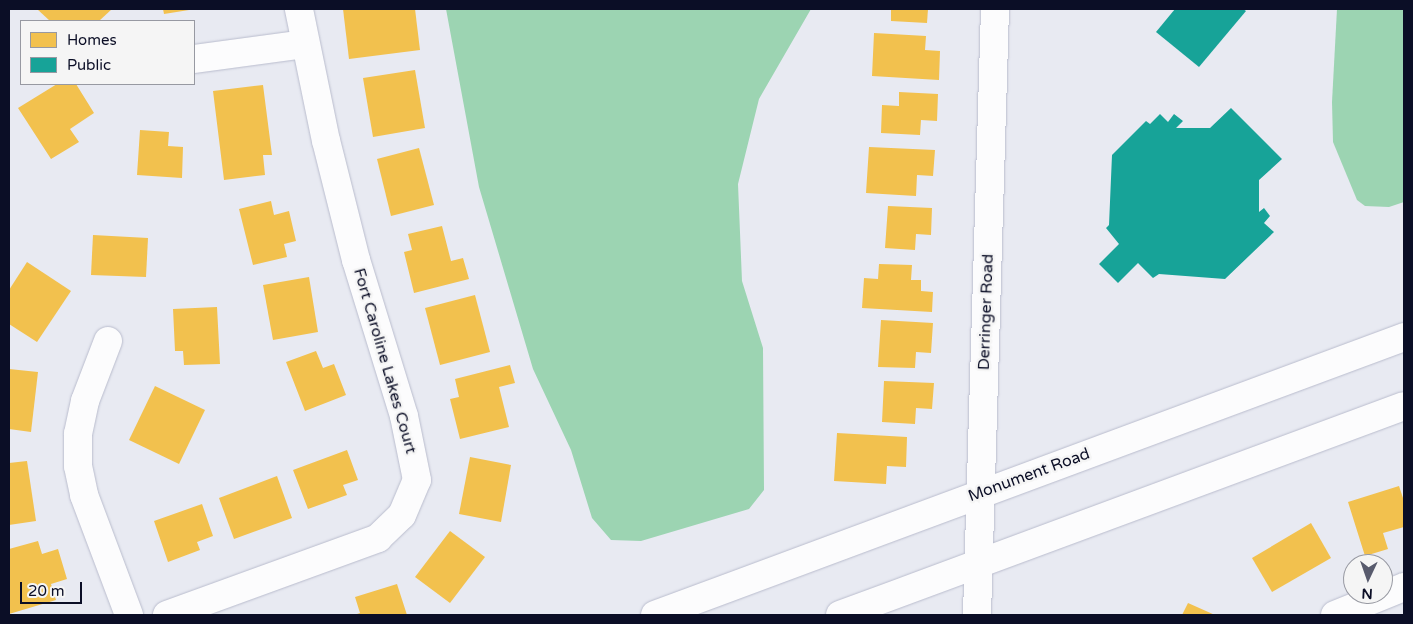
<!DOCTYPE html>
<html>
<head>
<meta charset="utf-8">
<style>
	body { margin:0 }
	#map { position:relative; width:1413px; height:624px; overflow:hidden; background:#e8eaf2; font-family:"Varela Round",sans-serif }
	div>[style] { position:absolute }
	.water>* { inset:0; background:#9cd4b2 }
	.homes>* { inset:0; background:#f2c14e }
	.public>* { inset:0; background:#17a398 }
	.roads { filter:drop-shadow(0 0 1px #b9bccd) drop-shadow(0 0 1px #b9bccd) }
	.minor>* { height:28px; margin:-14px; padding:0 14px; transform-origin:14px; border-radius:14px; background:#fcfcfd }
	.major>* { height:28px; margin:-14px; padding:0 14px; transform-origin:14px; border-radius:14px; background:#fcfcfd }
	span { translate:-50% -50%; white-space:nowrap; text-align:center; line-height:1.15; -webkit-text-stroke:5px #f5f5f5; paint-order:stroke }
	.street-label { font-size:16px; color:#0b0e26 }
	.frame { position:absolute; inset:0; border:10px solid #0b0e26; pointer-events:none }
	.legend { position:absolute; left:20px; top:20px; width:175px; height:65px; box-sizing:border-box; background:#f5f5f5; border:1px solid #9799a2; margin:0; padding:6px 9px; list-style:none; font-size:15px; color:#0b0e26 }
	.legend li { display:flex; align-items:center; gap:10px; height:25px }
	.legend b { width:25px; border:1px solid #9799a2 }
	.north { position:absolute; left:1343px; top:554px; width:50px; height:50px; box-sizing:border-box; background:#f5f5f5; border:1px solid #9799a2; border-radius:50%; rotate:183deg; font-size:14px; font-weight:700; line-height:20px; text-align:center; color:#0b0e26 }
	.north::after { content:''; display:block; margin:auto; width:18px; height:22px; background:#585b6d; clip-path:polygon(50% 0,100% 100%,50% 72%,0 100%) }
	.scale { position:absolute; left:20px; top:582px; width:62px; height:22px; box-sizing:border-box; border:2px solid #0b0e26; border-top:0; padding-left:6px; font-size:15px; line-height:18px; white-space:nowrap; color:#0b0e26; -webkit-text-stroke:4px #f5f5f5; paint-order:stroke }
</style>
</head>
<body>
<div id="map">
	<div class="water">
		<div style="clip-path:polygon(446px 9px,811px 9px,759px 99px,738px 184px,742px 281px,763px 348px,764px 490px,749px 509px,641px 541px,611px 540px,592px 518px,571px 450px,533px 369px,479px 187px)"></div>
		<div style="clip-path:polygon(1337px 9px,1404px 9px,1404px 202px,1389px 207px,1365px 206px,1357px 200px,1333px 142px,1332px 102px)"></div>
	</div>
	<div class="homes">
		<div style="clip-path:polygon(37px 9px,112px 9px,99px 21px,50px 21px)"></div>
		<div style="clip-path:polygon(163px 9px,189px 9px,189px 10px,164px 14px)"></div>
		<div style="clip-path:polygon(343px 9px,415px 9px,420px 50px,349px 59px)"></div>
		<div style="clip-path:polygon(891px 9px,928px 9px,927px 23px,891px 21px)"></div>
		<div style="clip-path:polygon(874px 33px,926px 36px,925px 50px,940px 51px,939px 80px,872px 76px)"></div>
		<div style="clip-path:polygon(415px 70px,425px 128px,373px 137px,363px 78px)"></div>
		<div style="clip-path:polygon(57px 84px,76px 84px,94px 113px,70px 129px,79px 142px,51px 159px,18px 108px)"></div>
		<div style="clip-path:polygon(263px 85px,272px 155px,263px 155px,265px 175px,224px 180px,213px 91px)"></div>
		<div style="clip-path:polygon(899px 92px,938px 94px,937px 121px,921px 120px,920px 135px,881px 133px,882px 105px,899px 106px)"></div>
		<div style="clip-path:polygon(140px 130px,169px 132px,168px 146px,183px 147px,182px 178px,137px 175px)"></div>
		<div style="clip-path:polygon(869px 147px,935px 150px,933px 176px,917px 175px,916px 196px,866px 193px)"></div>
		<div style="clip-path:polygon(419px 148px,434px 205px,391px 216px,377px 159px)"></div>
		<div style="clip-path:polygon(271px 201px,274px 215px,289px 211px,296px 241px,284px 244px,287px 257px,253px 265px,239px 209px)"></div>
		<div style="clip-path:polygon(888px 206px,932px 208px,931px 235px,916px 234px,915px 250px,885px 248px)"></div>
		<div style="clip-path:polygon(442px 226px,451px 261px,463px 258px,469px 279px,414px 293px,404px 252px,412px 250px,408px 234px)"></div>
		<div style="clip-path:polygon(93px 235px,148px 238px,146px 277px,91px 275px)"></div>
		<div style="clip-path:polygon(27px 262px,71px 291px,37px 342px,9px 324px,9px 290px)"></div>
		<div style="clip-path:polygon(879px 264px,912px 265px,911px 280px,921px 280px,921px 291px,933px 292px,932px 312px,862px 308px,864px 278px,878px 279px)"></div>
		<div style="clip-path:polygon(309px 277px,318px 332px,273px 340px,263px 285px)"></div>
		<div style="clip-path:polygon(475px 295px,490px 352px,440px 365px,425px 308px)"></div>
		<div style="clip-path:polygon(217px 307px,220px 364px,184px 365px,183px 351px,175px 351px,173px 309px)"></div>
		<div style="clip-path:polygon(881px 320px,933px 323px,931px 353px,916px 352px,915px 368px,878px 367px)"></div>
		<div style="clip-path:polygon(316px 351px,323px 368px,334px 364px,346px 395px,305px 411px,286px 362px)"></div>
		<div style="clip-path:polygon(510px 365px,515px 383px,499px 387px,509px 427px,460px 439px,450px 399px,459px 397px,455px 379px)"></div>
		<div style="clip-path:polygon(9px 369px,38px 372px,31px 432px,9px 429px)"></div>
		<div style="clip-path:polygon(884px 381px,934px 383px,932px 409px,916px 408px,915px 424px,882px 422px)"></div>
		<div style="clip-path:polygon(155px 386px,205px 410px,179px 464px,129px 440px)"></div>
		<div style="clip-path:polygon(837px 433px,907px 437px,906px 467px,887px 466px,886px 484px,834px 481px)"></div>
		<div style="clip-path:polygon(347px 450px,358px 480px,343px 485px,347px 495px,308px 509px,293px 470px)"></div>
		<div style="clip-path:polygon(470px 457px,511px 465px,501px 522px,459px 514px)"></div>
		<div style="clip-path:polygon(27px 461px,36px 521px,9px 525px,9px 463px)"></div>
		<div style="clip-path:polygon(277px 476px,292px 518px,234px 539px,219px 498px)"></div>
		<div style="clip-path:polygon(1399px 486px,1404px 501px,1404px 527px,1383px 533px,1388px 549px,1365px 556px,1348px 502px)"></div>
		<div style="clip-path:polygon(202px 504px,213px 536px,197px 542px,200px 550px,168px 562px,154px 521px)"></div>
		<div style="clip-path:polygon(1311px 523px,1331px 558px,1272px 592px,1252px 558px)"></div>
		<div style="clip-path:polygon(450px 531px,485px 557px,450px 603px,415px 577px)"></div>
		<div style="clip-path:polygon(38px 541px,42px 554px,58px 549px,67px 579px,51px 584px,56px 600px,9px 614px,9px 549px)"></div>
		<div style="clip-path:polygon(397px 584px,407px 615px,354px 615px,360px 613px,355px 597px)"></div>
		<div style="clip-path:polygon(1188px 603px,1215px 615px,1182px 615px)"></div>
	</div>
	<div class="public">
		<div style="clip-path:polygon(1175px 9px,1243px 9px,1246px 11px,1199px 67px,1156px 32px)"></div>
		<div style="clip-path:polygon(1231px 108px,1282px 159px,1259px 180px,1259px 212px,1264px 208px,1270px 216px,1264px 223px,1274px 232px,1225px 279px,1159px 274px,1153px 278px,1138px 263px,1118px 283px,1099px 264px,1119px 244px,1106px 228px,1109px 225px,1112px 155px,1146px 121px,1150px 124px,1160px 114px,1168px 122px,1174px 114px,1183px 121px,1176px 128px,1210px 128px)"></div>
	</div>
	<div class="roads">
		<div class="minor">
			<div style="left:194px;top:59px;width:112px;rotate:-7.7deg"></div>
			<div style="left:108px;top:341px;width:64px;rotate:111deg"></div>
			<div style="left:85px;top:401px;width:34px;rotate:102deg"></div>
			<div style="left:78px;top:434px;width:32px;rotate:90deg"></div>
			<div style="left:78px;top:466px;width:30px;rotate:78deg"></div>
			<div style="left:84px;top:495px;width:128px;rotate:69.4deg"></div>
			<div style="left:167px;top:615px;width:225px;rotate:-20deg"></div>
			<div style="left:378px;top:538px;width:33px;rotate:-44deg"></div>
			<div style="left:402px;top:515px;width:38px;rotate:-67deg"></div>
			<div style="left:417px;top:480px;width:65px;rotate:-101.5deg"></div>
			<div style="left:404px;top:416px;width:163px;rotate:-107.1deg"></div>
			<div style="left:356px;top:260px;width:123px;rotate:-104.1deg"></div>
			<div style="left:326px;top:141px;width:135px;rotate:-101.6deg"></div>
			<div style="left:977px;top:615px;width:606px;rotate:-88.3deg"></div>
			<div style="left:1335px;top:615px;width:74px;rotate:-22.1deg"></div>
		</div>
		<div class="major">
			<div style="left:655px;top:615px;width:799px;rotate:-20.36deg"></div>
			<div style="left:840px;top:615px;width:601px;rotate:-20.33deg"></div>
		</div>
	</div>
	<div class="street-label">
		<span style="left:986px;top:312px;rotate:-88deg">Derringer Road</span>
		<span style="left:385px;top:361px;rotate:74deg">Fort Caroline Lakes Court</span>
		<span style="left:1029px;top:475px;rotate:-20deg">Monument Road</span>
	</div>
	<div class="frame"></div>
	<ul class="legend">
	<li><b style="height:14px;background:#f2c14e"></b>Homes</li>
	<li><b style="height:14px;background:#17a398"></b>Public</li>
	</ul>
	<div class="north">N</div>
	<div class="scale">20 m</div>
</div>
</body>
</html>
